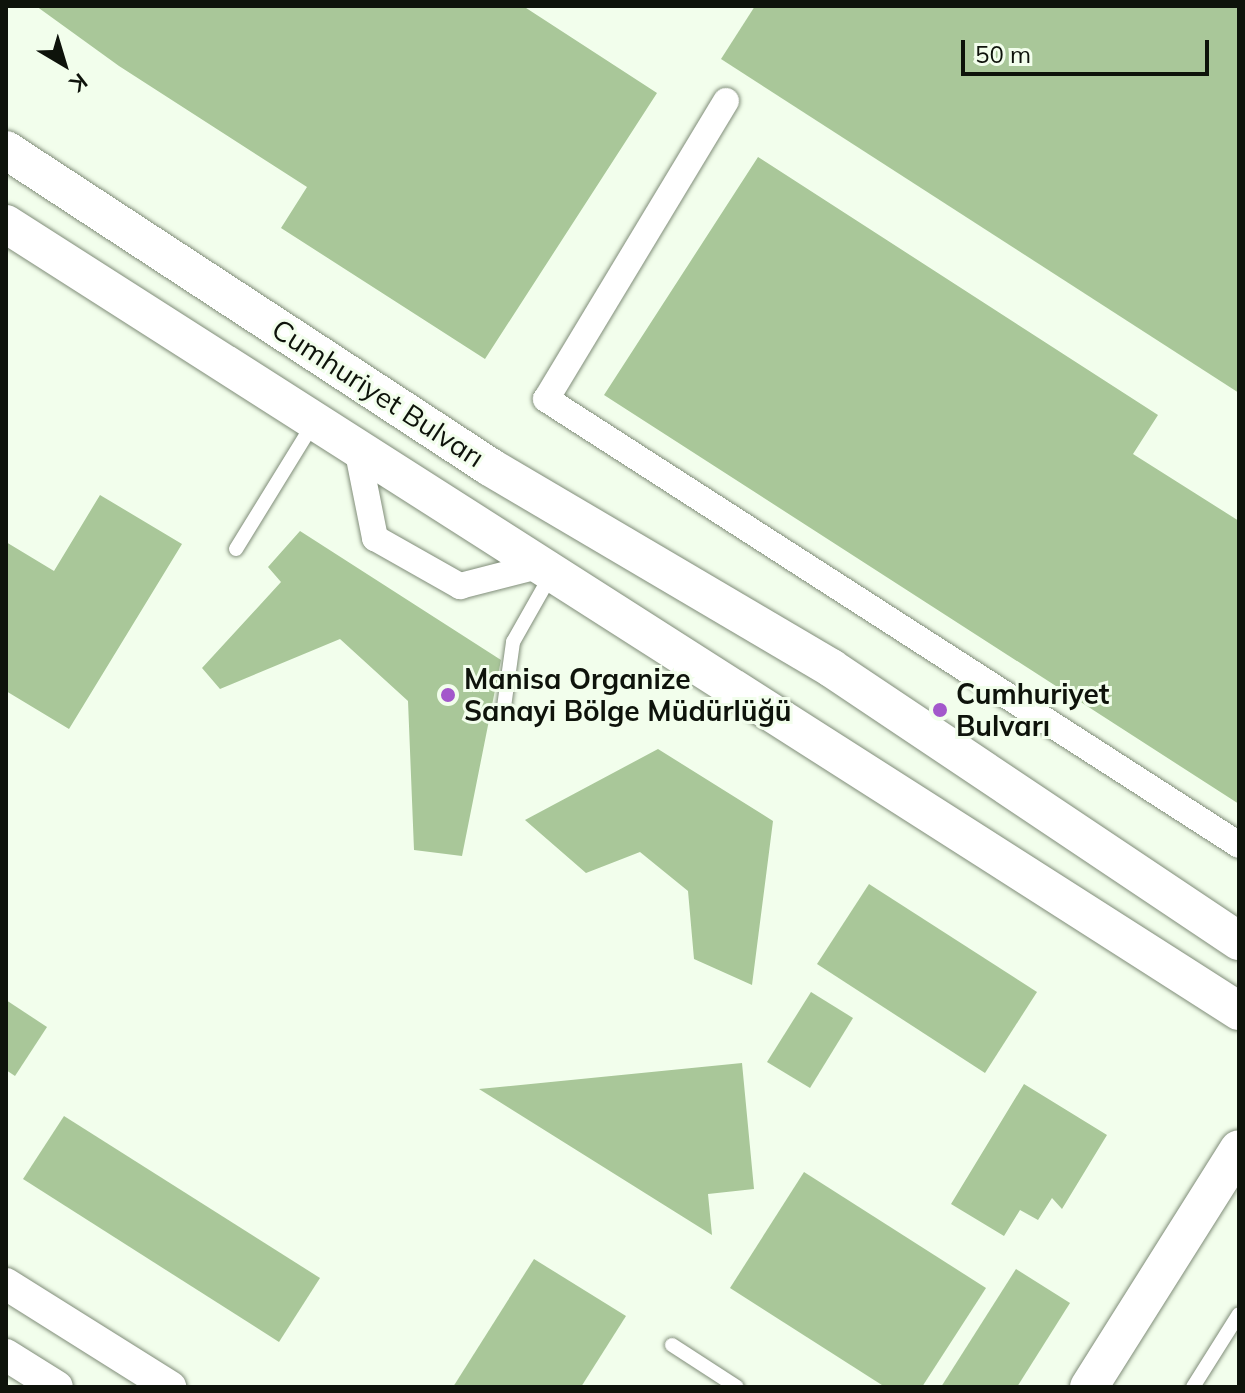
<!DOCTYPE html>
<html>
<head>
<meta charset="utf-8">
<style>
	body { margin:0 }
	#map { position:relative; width:1245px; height:1393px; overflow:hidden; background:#f2feec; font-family:Mulish,sans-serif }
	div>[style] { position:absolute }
	.building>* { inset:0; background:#a9c799 }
	.roads { filter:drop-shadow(0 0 2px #808d79) drop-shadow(0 0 2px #808d79) }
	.service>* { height:14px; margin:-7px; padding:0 7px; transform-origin:7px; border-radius:7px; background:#fff }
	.minor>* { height:26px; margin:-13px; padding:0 13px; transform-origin:13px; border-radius:13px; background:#fff }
	.tertiary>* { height:32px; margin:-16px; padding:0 16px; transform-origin:16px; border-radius:16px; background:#fff }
	.secondary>* { height:38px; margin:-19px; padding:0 19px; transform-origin:19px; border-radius:19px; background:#fff }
	.dots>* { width:22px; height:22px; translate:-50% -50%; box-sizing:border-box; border:4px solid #f2feec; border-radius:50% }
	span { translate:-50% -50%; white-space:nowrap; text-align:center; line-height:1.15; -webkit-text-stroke:6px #f2feec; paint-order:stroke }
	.street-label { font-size:28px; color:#0e130b }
	.poi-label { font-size:28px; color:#0e130b; font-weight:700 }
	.left { translate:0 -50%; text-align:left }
	.frame { position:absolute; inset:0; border:8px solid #0e130b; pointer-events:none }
	.north { position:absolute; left:24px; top:24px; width:80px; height:80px; -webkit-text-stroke:6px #f2feec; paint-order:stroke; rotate:142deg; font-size:22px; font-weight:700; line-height:32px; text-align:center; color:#0e130b }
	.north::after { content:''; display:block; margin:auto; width:28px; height:36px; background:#0e130b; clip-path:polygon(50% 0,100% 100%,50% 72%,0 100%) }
	.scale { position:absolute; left:961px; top:40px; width:248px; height:36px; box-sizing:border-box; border:4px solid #0e130b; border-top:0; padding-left:10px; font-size:24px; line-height:28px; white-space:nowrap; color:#0e130b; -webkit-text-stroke:6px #f2feec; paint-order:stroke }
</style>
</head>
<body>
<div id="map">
	<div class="building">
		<div style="clip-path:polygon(36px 6px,523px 6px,657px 93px,485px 359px,281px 228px,307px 187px,119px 66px)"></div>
		<div style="clip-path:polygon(755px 6px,1239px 6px,1239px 393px,721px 59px)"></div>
		<div style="clip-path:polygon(758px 157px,1158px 415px,1133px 454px,1239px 521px,1239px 804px,604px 395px)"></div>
		<div style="clip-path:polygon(100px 495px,182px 544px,69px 729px,6px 691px,6px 542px,54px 571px)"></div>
		<div style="clip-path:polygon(300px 531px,501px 660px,462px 856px,414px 850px,408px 701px,340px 639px,220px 689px,202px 668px,281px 582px,268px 567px)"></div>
		<div style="clip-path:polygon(658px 749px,773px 821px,752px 985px,694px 959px,688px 891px,640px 852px,586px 873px,525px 820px)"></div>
		<div style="clip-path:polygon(869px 884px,1037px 992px,985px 1073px,817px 964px)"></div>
		<div style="clip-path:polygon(811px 992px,853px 1018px,810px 1088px,767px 1062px)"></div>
		<div style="clip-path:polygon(6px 1000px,47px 1027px,15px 1076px,6px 1070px)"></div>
		<div style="clip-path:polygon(742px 1063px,754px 1189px,708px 1194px,712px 1235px,479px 1089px)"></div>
		<div style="clip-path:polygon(1024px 1084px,1107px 1135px,1062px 1209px,1052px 1198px,1038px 1220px,1020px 1210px,1004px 1236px,951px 1204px)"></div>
		<div style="clip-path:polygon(64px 1116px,320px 1278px,279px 1342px,23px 1179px)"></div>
		<div style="clip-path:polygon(804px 1172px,986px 1288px,922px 1387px,885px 1387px,730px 1288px)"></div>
		<div style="clip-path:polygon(534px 1259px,626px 1316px,581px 1387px,453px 1387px)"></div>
		<div style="clip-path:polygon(1016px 1269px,1070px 1303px,1017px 1387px,941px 1387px)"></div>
	</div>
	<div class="roads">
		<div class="service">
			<div style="left:236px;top:549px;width:147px;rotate:-58.4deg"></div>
			<div style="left:504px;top:707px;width:66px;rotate:-82.1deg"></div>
			<div style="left:513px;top:642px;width:79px;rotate:-60.5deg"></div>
			<div style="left:672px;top:1345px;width:77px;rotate:32.9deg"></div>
			<div style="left:1193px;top:1387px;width:86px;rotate:-57.8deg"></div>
		</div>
		<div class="minor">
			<div style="left:726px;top:101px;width:348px;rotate:121.1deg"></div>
			<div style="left:546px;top:399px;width:824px;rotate:32.76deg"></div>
			<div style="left:358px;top:453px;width:87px;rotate:78.7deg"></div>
			<div style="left:375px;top:538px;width:98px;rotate:29.5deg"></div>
			<div style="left:460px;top:586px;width:85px;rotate:-14.4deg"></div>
		</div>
		<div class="tertiary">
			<div style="left:6px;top:1284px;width:194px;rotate:32.1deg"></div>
			<div style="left:6px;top:1355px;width:60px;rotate:32.1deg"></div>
		</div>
		<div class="secondary">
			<div style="left:6px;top:150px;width:579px;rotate:33.22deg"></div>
			<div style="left:490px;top:467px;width:396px;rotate:30.5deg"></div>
			<div style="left:831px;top:668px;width:491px;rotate:33.8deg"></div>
			<div style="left:6px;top:224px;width:1463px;rotate:32.55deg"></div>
			<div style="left:1089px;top:1387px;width:281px;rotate:-57.8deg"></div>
		</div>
	</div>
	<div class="dots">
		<div style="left:448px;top:695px;background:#a358cb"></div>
		<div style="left:940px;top:710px;background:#a358cb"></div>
	</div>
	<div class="street-label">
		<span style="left:378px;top:393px;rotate:33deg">Cumhuriyet Bulvarı</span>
	</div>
	<div class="poi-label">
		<span class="left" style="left:464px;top:695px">Manisa Organize<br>Sanayi Bölge Müdürlüğü</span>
		<span class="left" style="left:956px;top:710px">Cumhuriyet<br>Bulvarı</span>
	</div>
	<div class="frame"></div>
	<div class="north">K</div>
	<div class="scale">50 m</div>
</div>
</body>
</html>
